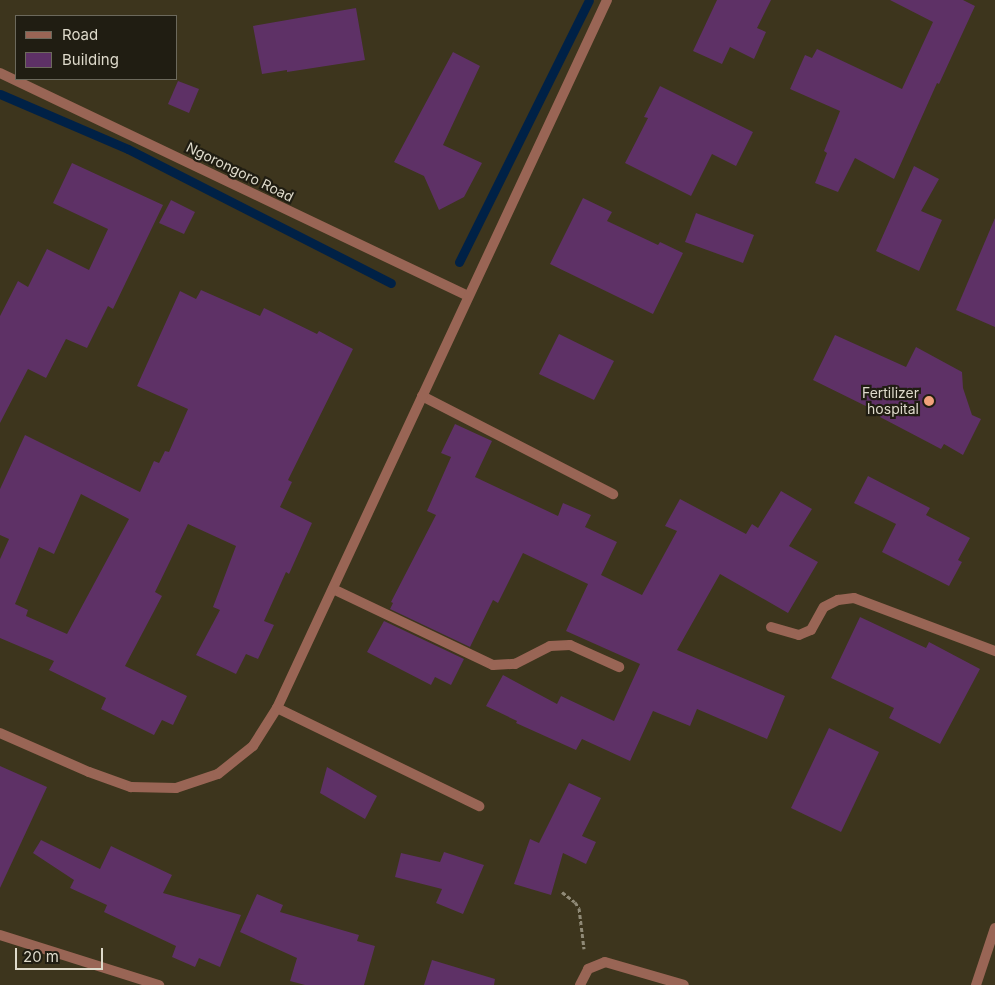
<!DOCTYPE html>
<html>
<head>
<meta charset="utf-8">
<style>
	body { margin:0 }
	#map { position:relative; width:995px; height:985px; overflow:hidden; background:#3d351d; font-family:Inter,sans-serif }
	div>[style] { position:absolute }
	.stream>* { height:9px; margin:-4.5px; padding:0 4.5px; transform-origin:4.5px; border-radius:4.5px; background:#002146 }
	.building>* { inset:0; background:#5e3166 }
	.path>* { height:3px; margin-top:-1.5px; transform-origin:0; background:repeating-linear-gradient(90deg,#908a77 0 4px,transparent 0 6.5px) }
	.service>* { height:10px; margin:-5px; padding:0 5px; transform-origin:5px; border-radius:5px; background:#996555 }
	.minor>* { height:10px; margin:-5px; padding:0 5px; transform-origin:5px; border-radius:5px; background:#996555 }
	.tertiary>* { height:10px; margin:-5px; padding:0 5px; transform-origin:5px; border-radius:5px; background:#996555 }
	.dots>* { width:14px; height:14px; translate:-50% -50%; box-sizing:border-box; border:2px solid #201d12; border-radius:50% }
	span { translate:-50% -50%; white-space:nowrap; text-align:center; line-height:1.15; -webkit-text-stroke:4.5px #201d12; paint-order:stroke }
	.street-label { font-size:14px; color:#dedacb }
	.poi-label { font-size:14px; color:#dedacb }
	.right { translate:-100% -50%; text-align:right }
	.legend { position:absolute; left:15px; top:15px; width:162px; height:65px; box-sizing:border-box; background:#201d12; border:1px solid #6c695c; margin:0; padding:6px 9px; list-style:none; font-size:15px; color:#dedacb }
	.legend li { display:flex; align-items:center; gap:10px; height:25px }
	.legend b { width:25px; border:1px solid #6c695c }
	.scale { position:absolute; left:15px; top:948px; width:88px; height:22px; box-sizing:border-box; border:2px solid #dedacb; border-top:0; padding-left:6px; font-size:15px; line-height:18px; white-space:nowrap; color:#dedacb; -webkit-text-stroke:4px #201d12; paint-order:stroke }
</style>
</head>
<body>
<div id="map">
	<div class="stream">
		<div style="left:0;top:94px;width:139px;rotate:23.3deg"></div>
		<div style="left:128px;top:149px;width:295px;rotate:27deg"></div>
		<div style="left:459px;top:262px;width:292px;rotate:-63.6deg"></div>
	</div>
	<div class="building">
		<div style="clip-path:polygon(717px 0,771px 0,757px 28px,766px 32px,754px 59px,730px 47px,722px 64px,693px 51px)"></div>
		<div style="clip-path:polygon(890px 0,963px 0,975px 6px,939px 84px,937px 83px,894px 179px,855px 158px,838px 192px,815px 183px,827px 153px,824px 151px,840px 111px,790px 89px,805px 55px,812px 58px,817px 49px,902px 89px,933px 22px)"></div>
		<div style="clip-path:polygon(356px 8px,365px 60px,287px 72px,287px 70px,262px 74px,253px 26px)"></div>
		<div style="clip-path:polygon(453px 52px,480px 66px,443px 145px,482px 163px,464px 197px,439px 210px,424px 176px,394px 162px)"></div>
		<div style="clip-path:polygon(178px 81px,199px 89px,189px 113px,168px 104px)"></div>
		<div style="clip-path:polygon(660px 86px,753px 132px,736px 166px,712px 154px,691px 196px,625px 163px,648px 118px,644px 117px)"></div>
		<div style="clip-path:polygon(72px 163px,163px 205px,113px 309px,108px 306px,87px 348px,66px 339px,46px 378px,28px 369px,0 423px,0 316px,18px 281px,28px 287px,47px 249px,89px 270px,108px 229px,53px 203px)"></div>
		<div style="clip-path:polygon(914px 166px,939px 179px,921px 211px,942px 220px,919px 271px,876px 251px)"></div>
		<div style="clip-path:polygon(583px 198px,612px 212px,607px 221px,658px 245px,660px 242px,683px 253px,653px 314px,550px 264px)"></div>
		<div style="clip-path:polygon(171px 200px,195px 212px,184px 234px,159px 223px)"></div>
		<div style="clip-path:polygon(696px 213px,754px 235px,743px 263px,685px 242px)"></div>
		<div style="clip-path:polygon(995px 218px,995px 327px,956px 310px)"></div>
		<div style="clip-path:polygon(evenodd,201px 290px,260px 316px,264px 308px,317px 334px,319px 331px,353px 349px,288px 480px,292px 482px,280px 507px,312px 523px,289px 574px,286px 572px,264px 621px,274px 625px,258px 659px,246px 654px,236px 674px,196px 655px,220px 610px,213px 607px,236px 546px,188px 524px,155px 592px,162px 596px,125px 666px,187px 696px,173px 725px,162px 720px,154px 735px,101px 709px,106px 698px,49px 670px,54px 661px,0 638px,0 559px,9px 539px,0 535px,0 489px,25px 435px,140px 492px,154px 461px,159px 463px,165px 451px,169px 452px,188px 409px,137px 386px,180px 291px,196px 299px,201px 290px,81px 494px,129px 519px,67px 634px,26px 616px,28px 610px,15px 604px,39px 547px,54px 554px,81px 494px)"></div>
		<div style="clip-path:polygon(559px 334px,614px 361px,594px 400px,539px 374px)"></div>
		<div style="clip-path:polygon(835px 335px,906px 367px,916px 347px,962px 372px,963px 388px,972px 415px,981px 419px,963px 455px,944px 444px,941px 449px,880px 417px,882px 414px,813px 380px)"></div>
		<div style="clip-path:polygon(455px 424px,492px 441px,475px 477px,558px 516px,563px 503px,591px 515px,585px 527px,617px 542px,601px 575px,642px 595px,677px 531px,665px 526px,680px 499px,746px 534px,752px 524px,758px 528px,781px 491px,812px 509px,789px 546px,818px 562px,788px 613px,720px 574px,677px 650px,785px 696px,767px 739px,697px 709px,690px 726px,653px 711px,630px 761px,582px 739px,576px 750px,516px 723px,517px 721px,486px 706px,503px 675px,557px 704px,561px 696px,614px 721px,640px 664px,566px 631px,588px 584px,523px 553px,498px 603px,493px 600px,470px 647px,390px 609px,393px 603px,391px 602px,436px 515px,427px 511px,451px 457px,441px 453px)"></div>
		<div style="clip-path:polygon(868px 476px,930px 508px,926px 515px,970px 538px,958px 560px,962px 562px,949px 586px,882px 552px,896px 524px,854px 503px)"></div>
		<div style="clip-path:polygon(860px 617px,926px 648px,929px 642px,980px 669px,940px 744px,889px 718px,894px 708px,831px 678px)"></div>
		<div style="clip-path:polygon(384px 621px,464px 659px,451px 685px,435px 677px,431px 685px,367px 652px)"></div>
		<div style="clip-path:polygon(829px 728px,879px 752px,841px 832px,791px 808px)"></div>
		<div style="clip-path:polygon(0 766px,47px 787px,0 888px)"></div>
		<div style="clip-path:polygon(327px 767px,377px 796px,365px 819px,320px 793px)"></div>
		<div style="clip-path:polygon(569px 783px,601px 798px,582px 836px,596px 842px,586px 864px,563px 853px,551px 895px,514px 884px,530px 839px,539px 843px)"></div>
		<div style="clip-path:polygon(41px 840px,100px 869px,111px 846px,172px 875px,163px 893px,241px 915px,220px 967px,199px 958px,195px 967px,172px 957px,176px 946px,104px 912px,107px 905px,70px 888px,74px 880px,33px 853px)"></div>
		<div style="clip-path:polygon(444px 852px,484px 865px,463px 914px,436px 903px,442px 889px,395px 877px,401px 853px,440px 862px)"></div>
		<div style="clip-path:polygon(257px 894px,283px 905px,280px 912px,359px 935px,357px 941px,375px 946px,364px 985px,305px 985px,290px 981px,297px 958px,240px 932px)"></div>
		<div style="clip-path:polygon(432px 960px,495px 979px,494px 985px,424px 985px)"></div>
	</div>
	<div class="path">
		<div style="left:562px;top:892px;width:16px;rotate:38deg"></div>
		<div style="left:575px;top:902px;width:7px;rotate:56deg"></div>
		<div style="left:579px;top:908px;width:41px;rotate:83deg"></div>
	</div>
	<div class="service">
		<div style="left:422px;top:396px;width:215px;rotate:27.2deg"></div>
		<div style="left:333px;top:589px;width:177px;rotate:25.4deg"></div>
		<div style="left:493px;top:665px;width:22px;rotate:-3deg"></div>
		<div style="left:515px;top:664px;width:39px;rotate:-27deg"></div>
		<div style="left:550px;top:646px;width:20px;rotate:-3deg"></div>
		<div style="left:570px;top:645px;width:54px;rotate:24.2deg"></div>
		<div style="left:771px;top:627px;width:29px;rotate:16deg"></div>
		<div style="left:799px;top:635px;width:13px;rotate:-23deg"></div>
		<div style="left:811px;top:630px;width:26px;rotate:-61deg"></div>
		<div style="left:824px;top:607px;width:16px;rotate:-27deg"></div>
		<div style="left:838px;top:600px;width:16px;rotate:-7deg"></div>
		<div style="left:854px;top:598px;width:151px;rotate:20.6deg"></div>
		<div style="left:277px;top:708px;width:225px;rotate:25.9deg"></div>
	</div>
	<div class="minor">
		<div style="left:0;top:73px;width:518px;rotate:25.48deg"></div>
		<div style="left:0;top:733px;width:97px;rotate:23.7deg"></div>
		<div style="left:89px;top:772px;width:45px;rotate:19.7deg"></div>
		<div style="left:131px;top:787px;width:45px;rotate:1.3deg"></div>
		<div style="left:176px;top:788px;width:44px;rotate:-18.4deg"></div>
		<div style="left:218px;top:774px;width:45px;rotate:-38.7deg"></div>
		<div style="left:253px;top:746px;width:45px;rotate:-57.7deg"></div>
		<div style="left:277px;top:708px;width:781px;rotate:-65.01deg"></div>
		<div style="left:0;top:935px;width:167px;rotate:17.5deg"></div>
		<div style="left:580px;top:985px;width:18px;rotate:-63deg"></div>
		<div style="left:588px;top:969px;width:18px;rotate:-22deg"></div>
		<div style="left:605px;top:962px;width:82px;rotate:16.2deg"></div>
	</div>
	<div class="tertiary">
		<div style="left:976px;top:985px;width:60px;rotate:-71.6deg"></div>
	</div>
	<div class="dots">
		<div style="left:929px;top:401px;background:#f1a27b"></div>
	</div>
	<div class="street-label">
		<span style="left:240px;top:172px;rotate:26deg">Ngorongoro Road</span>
	</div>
	<div class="poi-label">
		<span class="right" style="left:919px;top:401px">Fertilizer<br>hospital</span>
	</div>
	<ul class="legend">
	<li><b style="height:6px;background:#996555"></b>Road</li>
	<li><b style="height:14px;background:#5e3166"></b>Building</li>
	</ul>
	<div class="scale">20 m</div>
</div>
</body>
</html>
